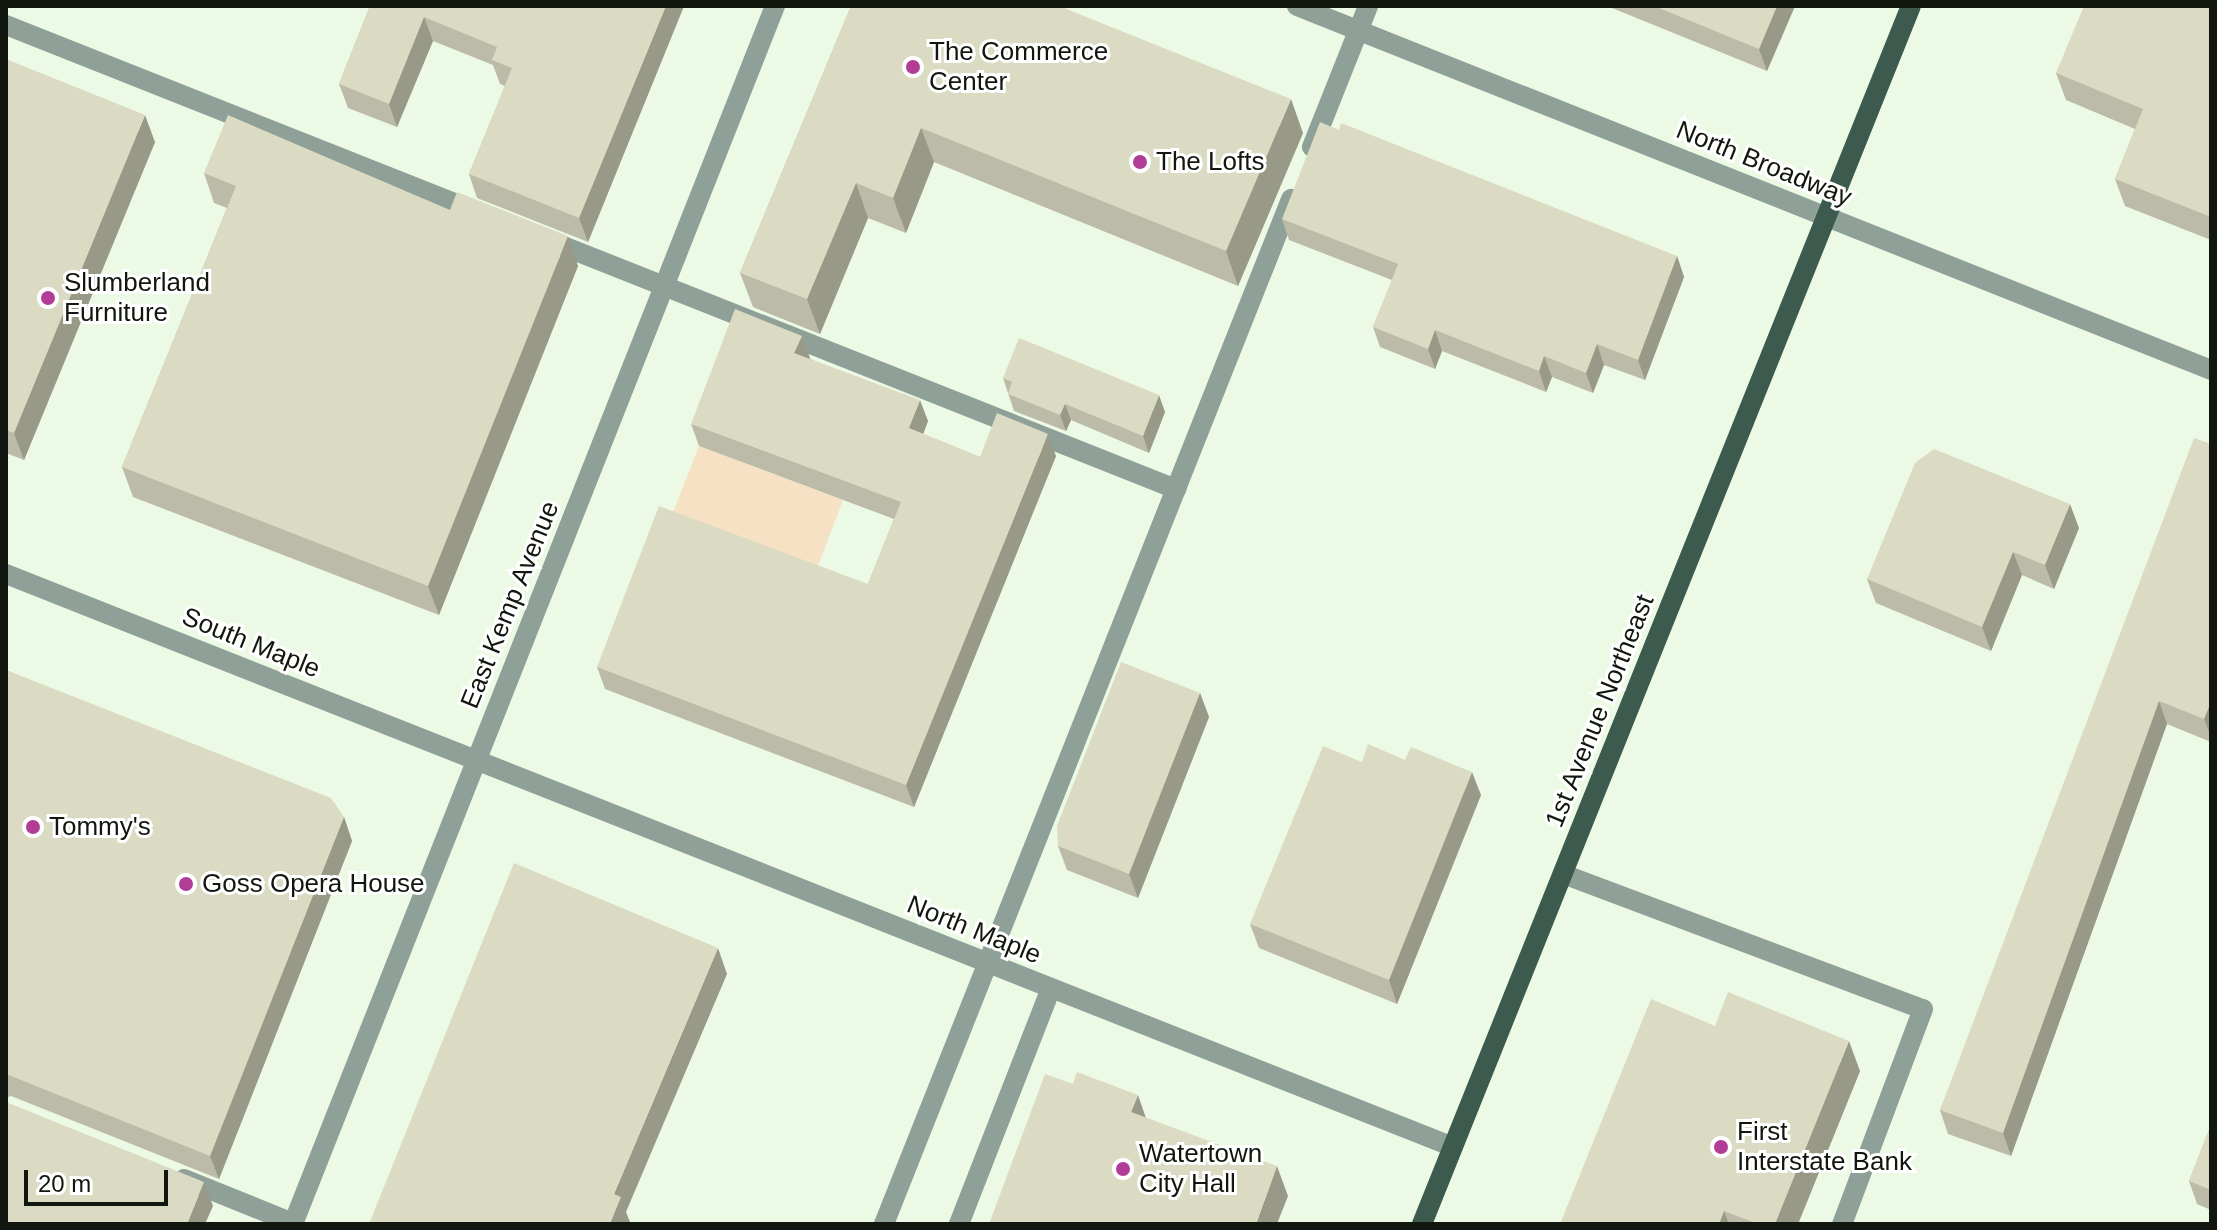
<!DOCTYPE html>
<html>
<head>
<meta charset="utf-8">
<style>
	body { margin:0 }
	#map { position:relative; width:2217px; height:1230px; overflow:hidden; background:#ecfae5; font-family:Arial,sans-serif }
	div>[style] { position:absolute }
	.green>* { inset:0; background:#f7e1c5 }
	.minor>* { height:20px; margin:-10px; padding:0 10px; transform-origin:10px; border-radius:10px; background:#8fa098 }
	.major>* { height:20px; margin:-10px; padding:0 10px; transform-origin:10px; border-radius:10px; background:#3c5b4e }
	.wall>* { inset:0; background:#bcbba7 }
	.shaded-wall>* { inset:0; background:#998 }
	.building>* { inset:0; background:#dbdac2 }
	.dots>* { width:22px; height:22px; translate:-50% -50%; box-sizing:border-box; border:4px solid #fff; border-radius:50% }
	span { translate:-50% -50%; white-space:nowrap; text-align:center; line-height:1.15; -webkit-text-stroke:6px #fff; paint-order:stroke }
	.poi-label { font-size:26px; color:#11160e }
	.left { translate:0 -50%; text-align:left }
	.street-label { font-size:26px; color:#11160e }
	.frame { position:absolute; inset:0; border:8px solid #11160e; pointer-events:none }
	.scale { position:absolute; left:24px; top:1170px; width:144px; height:36px; box-sizing:border-box; border:4px solid #11160e; border-top:0; padding-left:10px; font-size:24px; line-height:28px; white-space:nowrap; color:#11160e; -webkit-text-stroke:6px #fff; paint-order:stroke }
</style>
</head>
<body>
<div id="map">
	<div class="green">
		<div style="clip-path:polygon(699px 446px,843px 500px,812px 582px,667px 528px)"></div>
	</div>
	<div class="minor">
		<div style="left:1297px;top:6px;width:984px;rotate:21.71deg"></div>
		<div style="left:6px;top:25px;width:507px;rotate:21.65deg"></div>
		<div style="left:1312px;top:147px;width:152px;rotate:-68.3deg"></div>
		<div style="left:548px;top:240px;width:676px;rotate:21.63deg"></div>
		<div style="left:6px;top:574px;width:1556px;rotate:21.6deg"></div>
		<div style="left:1563px;top:874px;width:384px;rotate:20.6deg"></div>
		<div style="left:1923px;top:1009px;width:230px;rotate:110.6deg"></div>
		<div style="left:184px;top:1179px;width:118px;rotate:22deg"></div>
		<div style="left:293px;top:1224px;width:1310px;rotate:-68.41deg"></div>
		<div style="left:884px;top:1224px;width:1103px;rotate:-68.34deg"></div>
		<div style="left:959px;top:1224px;width:253px;rotate:-68.7deg"></div>
	</div>
	<div class="major">
		<div style="left:1422px;top:1224px;width:1312px;rotate:-68.13deg"></div>
	</div>
	<div class="wall">
		<div style="clip-path:polygon(370px 6px,684px 6px,588px 242px,477px 198px,469px 174px,505px 86px,500px 84px,493px 65px,433px 41px,397px 127px,348px 108px,339px 84px)"></div>
		<div style="clip-path:polygon(851px 6px,1303px 133px,1238px 286px,934px 162px,906px 233px,868px 218px,820px 334px,753px 307px,740px 273px)"></div>
		<div style="clip-path:polygon(1607px 6px,1795px 6px,1767px 71px)"></div>
		<div style="clip-path:polygon(2211px 6px,2211px 240px,2125px 206px,2115px 179px,2135px 129px,2066px 100px,2056px 73px)"></div>
		<div style="clip-path:polygon(6px 59px,155px 142px,24px 460px,6px 453px)"></div>
		<div style="clip-path:polygon(204px 173px,578px 266px,439px 615px,133px 497px,122px 467px,227px 208px,214px 203px)"></div>
		<div style="clip-path:polygon(1282px 219px,1677px 256px,1684px 277px,1645px 380px,1604px 365px,1593px 393px,1552px 377px,1546px 392px,1442px 351px,1435px 369px,1380px 347px,1373px 327px,1392px 280px,1289px 240px)"></div>
		<div style="clip-path:polygon(802px 336px,809px 358px,928px 421px,923px 434px,980px 457px,1056px 456px,914px 807px,605px 689px,597px 667px,868px 584px,894px 519px,699px 446px,691px 424px)"></div>
		<div style="clip-path:polygon(1003px 378px,1165px 412px,1149px 453px,1071px 420px,1066px 431px,1014px 411px)"></div>
		<div style="clip-path:polygon(2211px 444px,2211px 742px,2167px 724px,2011px 1156px,1948px 1134px,1940px 1110px)"></div>
		<div style="clip-path:polygon(2079px 528px,2054px 589px,2022px 575px,1991px 651px,1876px 603px,1867px 579px)"></div>
		<div style="clip-path:polygon(6px 670px,344px 817px,352px 841px,219px 1179px,11px 1096px,6px 1098px)"></div>
		<div style="clip-path:polygon(1200px 693px,1209px 717px,1138px 898px,1067px 870px,1058px 846px)"></div>
		<div style="clip-path:polygon(1362px 762px,1481px 795px,1397px 1004px,1259px 948px,1250px 924px)"></div>
		<div style="clip-path:polygon(1715px 1026px,1860px 1071px,1798px 1224px,1560px 1224px)"></div>
		<div style="clip-path:polygon(2211px 1125px,2211px 1210px,2197px 1204px,2189px 1181px)"></div>
	</div>
	<div class="shaded-wall">
		<div style="clip-path:polygon(666px 6px,684px 6px,588px 242px,579px 218px)"></div>
		<div style="clip-path:polygon(1777px 6px,1795px 6px,1767px 71px,1759px 49px)"></div>
		<div style="clip-path:polygon(424px 17px,433px 41px,397px 127px,389px 104px)"></div>
		<div style="clip-path:polygon(1291px 99px,1303px 133px,1238px 286px,1226px 251px)"></div>
		<div style="clip-path:polygon(145px 115px,155px 142px,24px 460px,14px 433px)"></div>
		<div style="clip-path:polygon(921px 128px,934px 162px,906px 233px,893px 198px)"></div>
		<div style="clip-path:polygon(856px 183px,868px 218px,820px 334px,807px 299px)"></div>
		<div style="clip-path:polygon(568px 236px,578px 266px,439px 615px,428px 586px)"></div>
		<div style="clip-path:polygon(1677px 256px,1684px 277px,1645px 380px,1638px 360px)"></div>
		<div style="clip-path:polygon(1435px 330px,1442px 351px,1435px 369px,1428px 349px)"></div>
		<div style="clip-path:polygon(802px 336px,810px 358px,802px 375px,794px 353px)"></div>
		<div style="clip-path:polygon(1597px 344px,1604px 365px,1593px 393px,1586px 373px)"></div>
		<div style="clip-path:polygon(1544px 356px,1552px 377px,1546px 392px,1539px 371px)"></div>
		<div style="clip-path:polygon(1159px 395px,1165px 412px,1149px 453px,1143px 436px)"></div>
		<div style="clip-path:polygon(920px 400px,928px 421px,917px 450px,909px 428px)"></div>
		<div style="clip-path:polygon(1065px 404px,1071px 420px,1066px 431px,1060px 415px)"></div>
		<div style="clip-path:polygon(1048px 434px,1056px 456px,914px 807px,906px 785px)"></div>
		<div style="clip-path:polygon(2070px 504px,2079px 528px,2054px 589px,2045px 565px)"></div>
		<div style="clip-path:polygon(2013px 552px,2022px 575px,1991px 651px,1982px 627px)"></div>
		<div style="clip-path:polygon(1200px 693px,1209px 717px,1138px 898px,1129px 874px)"></div>
		<div style="clip-path:polygon(2159px 701px,2167px 724px,2011px 1156px,2003px 1133px)"></div>
		<div style="clip-path:polygon(2211px 702px,2211px 737px,2204px 719px)"></div>
		<div style="clip-path:polygon(1472px 772px,1481px 795px,1397px 1004px,1389px 980px)"></div>
		<div style="clip-path:polygon(344px 817px,352px 841px,219px 1179px,210px 1156px)"></div>
		<div style="clip-path:polygon(718px 948px,727px 974px,626px 1212px,630px 1222px,629px 1224px,610px 1224px,614px 1194px)"></div>
		<div style="clip-path:polygon(1849px 1041px,1860px 1071px,1798px 1224px,1775px 1224px)"></div>
		<div style="clip-path:polygon(1138px 1095px,1148px 1124px,1131px 1112px)"></div>
		<div style="clip-path:polygon(1277px 1166px,1288px 1196px,1277px 1224px,1256px 1224px)"></div>
		<div style="clip-path:polygon(204px 1182px,213px 1206px,205px 1224px,187px 1224px)"></div>
		<div style="clip-path:polygon(1724px 1211px,1729px 1224px,1719px 1224px)"></div>
	</div>
	<div class="building">
		<div style="clip-path:polygon(370px 6px,666px 6px,579px 218px,469px 174px,512px 68px,492px 60px,497px 47px,424px 17px,389px 104px,339px 84px)"></div>
		<div style="clip-path:polygon(851px 6px,1059px 6px,1291px 99px,1226px 251px,921px 128px,893px 198px,856px 183px,807px 299px,740px 273px)"></div>
		<div style="clip-path:polygon(1654px 6px,1777px 6px,1759px 49px)"></div>
		<div style="clip-path:polygon(2084px 6px,2211px 6px,2211px 217px,2115px 179px,2143px 109px,2056px 73px)"></div>
		<div style="clip-path:polygon(6px 59px,145px 115px,14px 433px,6px 430px)"></div>
		<div style="clip-path:polygon(228px 115px,450px 210px,457px 192px,568px 236px,428px 586px,122px 467px,236px 186px,204px 173px)"></div>
		<div style="clip-path:polygon(1320px 122px,1339px 130px,1341px 123px,1677px 256px,1638px 360px,1597px 344px,1586px 373px,1544px 356px,1539px 371px,1435px 330px,1428px 349px,1373px 327px,1398px 264px,1282px 219px)"></div>
		<div style="clip-path:polygon(735px 309px,802px 336px,794px 353px,920px 400px,909px 428px,980px 457px,997px 413px,1048px 434px,906px 785px,597px 667px,659px 506px,868px 584px,901px 502px,691px 424px)"></div>
		<div style="clip-path:polygon(1019px 338px,1159px 395px,1143px 436px,1065px 404px,1060px 415px,1008px 394px,1012px 382px,1003px 378px)"></div>
		<div style="clip-path:polygon(2194px 438px,2211px 444px,2211px 702px,2204px 719px,2159px 701px,2003px 1133px,1940px 1110px)"></div>
		<div style="clip-path:polygon(1934px 449px,2070px 504px,2045px 565px,2013px 552px,1982px 627px,1867px 579px,1915px 463px)"></div>
		<div style="clip-path:polygon(1121px 662px,1200px 693px,1129px 874px,1058px 846px,1057px 826px)"></div>
		<div style="clip-path:polygon(6px 670px,331px 798px,344px 817px,210px 1156px,6px 1074px)"></div>
		<div style="clip-path:polygon(1368px 744px,1405px 760px,1411px 747px,1472px 772px,1389px 980px,1250px 924px,1323px 746px,1362px 762px)"></div>
		<div style="clip-path:polygon(514px 863px,718px 948px,614px 1194px,621px 1197px,610px 1224px,369px 1224px)"></div>
		<div style="clip-path:polygon(1728px 992px,1849px 1041px,1775px 1224px,1758px 1224px,1724px 1211px,1719px 1224px,1560px 1224px,1651px 999px,1715px 1026px)"></div>
		<div style="clip-path:polygon(1077px 1072px,1138px 1095px,1131px 1112px,1277px 1166px,1256px 1224px,989px 1224px,1045px 1074px,1073px 1084px)"></div>
		<div style="clip-path:polygon(6px 1102px,204px 1182px,187px 1224px,6px 1224px)"></div>
		<div style="clip-path:polygon(2211px 1125px,2211px 1190px,2189px 1181px)"></div>
	</div>
	<div class="dots">
		<div style="left:913px;top:67px;background:#b13d96"></div>
		<div style="left:1140px;top:162px;background:#b13d96"></div>
		<div style="left:48px;top:298px;background:#b13d96"></div>
		<div style="left:33px;top:827px;background:#b13d96"></div>
		<div style="left:186px;top:884px;background:#b13d96"></div>
		<div style="left:1721px;top:1147px;background:#b13d96"></div>
		<div style="left:1123px;top:1169px;background:#b13d96"></div>
	</div>
	<div class="poi-label">
		<span class="left" style="left:929px;top:67px">The Commerce<br>Center</span>
		<span class="left" style="left:1156px;top:162px">The Lofts</span>
		<span class="left" style="left:64px;top:298px">Slumberland<br>Furniture</span>
		<span class="left" style="left:49px;top:827px">Tommy's</span>
		<span class="left" style="left:202px;top:884px">Goss Opera House</span>
		<span class="left" style="left:1737px;top:1147px">First<br>Interstate Bank</span>
		<span class="left" style="left:1139px;top:1169px">Watertown<br>City Hall</span>
	</div>
	<div class="street-label">
		<span style="left:1764px;top:164px;rotate:22deg">North Broadway</span>
		<span style="left:510px;top:605px;rotate:-68deg">East Kemp Avenue</span>
		<span style="left:251px;top:643px;rotate:22deg">South Maple</span>
		<span style="left:1600px;top:711px;rotate:-68deg">1st Avenue Northeast</span>
		<span style="left:974px;top:930px;rotate:22deg">North Maple</span>
	</div>
	<div class="frame"></div>
	<div class="scale">20 m</div>
</div>
</body>
</html>
